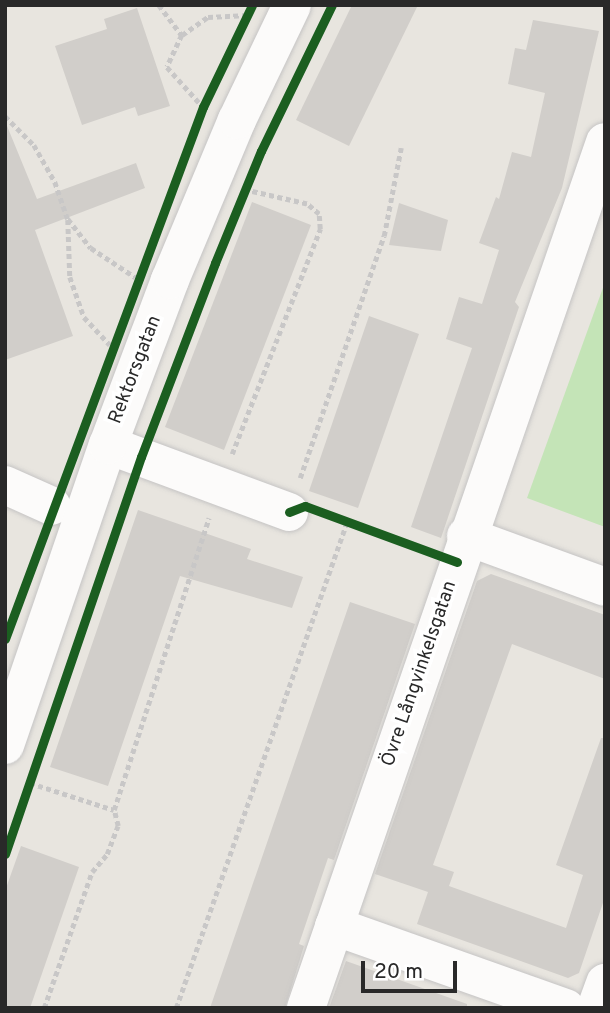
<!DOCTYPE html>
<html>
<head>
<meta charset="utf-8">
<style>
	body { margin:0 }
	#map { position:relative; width:610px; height:1013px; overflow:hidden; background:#e8e5df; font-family:Overpass,sans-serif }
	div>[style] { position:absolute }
	.green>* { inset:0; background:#c4e4b7 }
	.building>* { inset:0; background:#d1ceca }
	.path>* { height:4.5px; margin-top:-2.25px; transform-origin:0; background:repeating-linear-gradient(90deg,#c8c7c7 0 5px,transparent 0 8.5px) }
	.roads { filter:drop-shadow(0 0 2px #c5c4c4) drop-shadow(0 0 2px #c5c4c4) }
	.minor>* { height:38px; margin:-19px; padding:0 19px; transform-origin:19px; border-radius:19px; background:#fcfbfa }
	.cycleway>* { height:9px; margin:-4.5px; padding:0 4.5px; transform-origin:4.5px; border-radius:4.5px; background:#1b5e20 }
	span { translate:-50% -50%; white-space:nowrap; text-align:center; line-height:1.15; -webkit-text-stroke:7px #fff; paint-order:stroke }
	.street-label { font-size:19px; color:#292929 }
	.frame { position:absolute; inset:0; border:7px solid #292929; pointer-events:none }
	.scale { position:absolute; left:361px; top:961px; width:96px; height:32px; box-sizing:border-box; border:4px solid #292929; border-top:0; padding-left:9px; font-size:21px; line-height:24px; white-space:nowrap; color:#292929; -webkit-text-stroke:5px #fff; paint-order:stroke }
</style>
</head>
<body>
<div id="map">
	<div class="green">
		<div style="clip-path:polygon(604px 285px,605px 285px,605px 527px,527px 498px)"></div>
	</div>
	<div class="building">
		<div style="clip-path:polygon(352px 5px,418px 5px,349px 146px,296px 120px)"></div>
		<div style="clip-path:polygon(137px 8px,170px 106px,138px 116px,135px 107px,82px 125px,55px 46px,107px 29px,104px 19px)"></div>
		<div style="clip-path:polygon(533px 20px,599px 31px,562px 188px,515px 302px,519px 307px,441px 538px,411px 527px,472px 348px,446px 339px,459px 297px,482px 304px,499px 250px,479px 243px,496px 197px,499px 199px,512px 152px,531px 157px,545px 93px,508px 84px,515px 48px,526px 50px)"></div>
		<div style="clip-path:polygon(5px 121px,37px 199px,136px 163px,145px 188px,35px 230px,73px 336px,5px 360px)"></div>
		<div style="clip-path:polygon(252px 202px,311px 225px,224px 450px,165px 427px)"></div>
		<div style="clip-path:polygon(399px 203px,448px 220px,441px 251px,389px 245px)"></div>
		<div style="clip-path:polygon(369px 316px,419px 334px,358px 508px,309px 491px)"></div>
		<div style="clip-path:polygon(138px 510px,251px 549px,247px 559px,303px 577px,292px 608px,180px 576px,108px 786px,50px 767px)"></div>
		<div style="clip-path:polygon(491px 574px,605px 615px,605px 679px,512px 644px,433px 865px,454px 872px,449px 886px,566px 928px,583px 875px,556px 865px,601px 738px,605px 738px,605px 897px,579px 973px,568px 978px,417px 924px,428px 892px,375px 874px,477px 581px)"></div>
		<div style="clip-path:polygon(350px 602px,415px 624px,334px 860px,328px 858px,299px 944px,304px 946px,285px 1008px,210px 1008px)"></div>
		<div style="clip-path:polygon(21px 846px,79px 867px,30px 1008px,5px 1008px,5px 891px)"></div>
		<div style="clip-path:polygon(346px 961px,467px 1004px,467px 1008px,329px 1008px)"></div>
	</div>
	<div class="path">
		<div style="left:159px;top:5px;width:38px;rotate:53deg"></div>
		<div style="left:182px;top:35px;width:32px;rotate:-35deg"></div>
		<div style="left:208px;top:17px;width:40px;rotate:-2.9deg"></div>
		<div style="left:182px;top:35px;width:35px;rotate:115deg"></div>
		<div style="left:167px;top:67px;width:54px;rotate:48deg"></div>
		<div style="left:5px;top:116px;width:41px;rotate:45deg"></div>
		<div style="left:34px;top:145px;width:43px;rotate:60.4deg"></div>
		<div style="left:55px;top:182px;width:39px;rotate:71deg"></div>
		<div style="left:68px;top:219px;width:37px;rotate:52deg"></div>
		<div style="left:91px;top:248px;width:53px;rotate:33.4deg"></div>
		<div style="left:68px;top:220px;width:57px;rotate:88deg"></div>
		<div style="left:70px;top:277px;width:42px;rotate:70.7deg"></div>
		<div style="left:84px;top:317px;width:38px;rotate:47deg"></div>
		<div style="left:232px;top:454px;width:242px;rotate:-68.6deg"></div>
		<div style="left:320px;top:229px;width:15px;rotate:-94deg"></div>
		<div style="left:319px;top:214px;width:16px;rotate:-140deg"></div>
		<div style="left:307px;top:204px;width:63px;rotate:-167.1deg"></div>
		<div style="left:300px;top:478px;width:256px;rotate:-70.9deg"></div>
		<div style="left:384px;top:236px;width:90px;rotate:-79.1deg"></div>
		<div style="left:30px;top:783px;width:88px;rotate:17.8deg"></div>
		<div style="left:114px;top:810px;width:307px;rotate:-72deg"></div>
		<div style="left:44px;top:1008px;width:144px;rotate:-70.6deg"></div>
		<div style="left:92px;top:872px;width:23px;rotate:-50deg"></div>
		<div style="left:107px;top:854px;width:30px;rotate:-69deg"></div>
		<div style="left:118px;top:826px;width:16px;rotate:-104deg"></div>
		<div style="left:176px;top:1008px;width:515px;rotate:-70.62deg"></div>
	</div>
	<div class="roads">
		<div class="minor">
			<div style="left:108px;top:445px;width:193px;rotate:20.3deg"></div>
			<div style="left:5px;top:485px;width:51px;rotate:24.1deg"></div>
			<div style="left:466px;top:536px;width:148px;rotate:20.1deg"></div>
			<div style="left:5px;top:745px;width:317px;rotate:-71.1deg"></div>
			<div style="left:108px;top:445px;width:176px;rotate:-69.4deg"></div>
			<div style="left:170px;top:280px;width:173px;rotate:-67.3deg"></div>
			<div style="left:237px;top:120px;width:127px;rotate:-64.4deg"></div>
			<div style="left:334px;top:926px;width:246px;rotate:19.5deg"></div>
			<div style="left:306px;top:1008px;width:916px;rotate:-70.95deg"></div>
			<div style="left:596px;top:1008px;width:27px;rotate:-70deg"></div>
		</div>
	</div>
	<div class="cycleway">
		<div style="left:289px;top:512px;width:17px;rotate:-21deg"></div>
		<div style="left:305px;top:506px;width:162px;rotate:20.2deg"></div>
		<div style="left:5px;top:639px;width:568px;rotate:-69.59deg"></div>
		<div style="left:203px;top:107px;width:113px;rotate:-64.3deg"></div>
		<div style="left:5px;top:854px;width:420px;rotate:-71.1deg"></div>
		<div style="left:141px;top:457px;width:208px;rotate:-69.1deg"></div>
		<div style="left:215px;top:263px;width:121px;rotate:-67.7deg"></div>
		<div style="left:261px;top:151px;width:162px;rotate:-64.1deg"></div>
	</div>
	<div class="street-label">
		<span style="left:136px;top:370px;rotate:-69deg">Rektorsgatan</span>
		<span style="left:420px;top:674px;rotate:-71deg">Övre Långvinkelsgatan</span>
	</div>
	<div class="frame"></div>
	<div class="scale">20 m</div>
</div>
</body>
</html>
